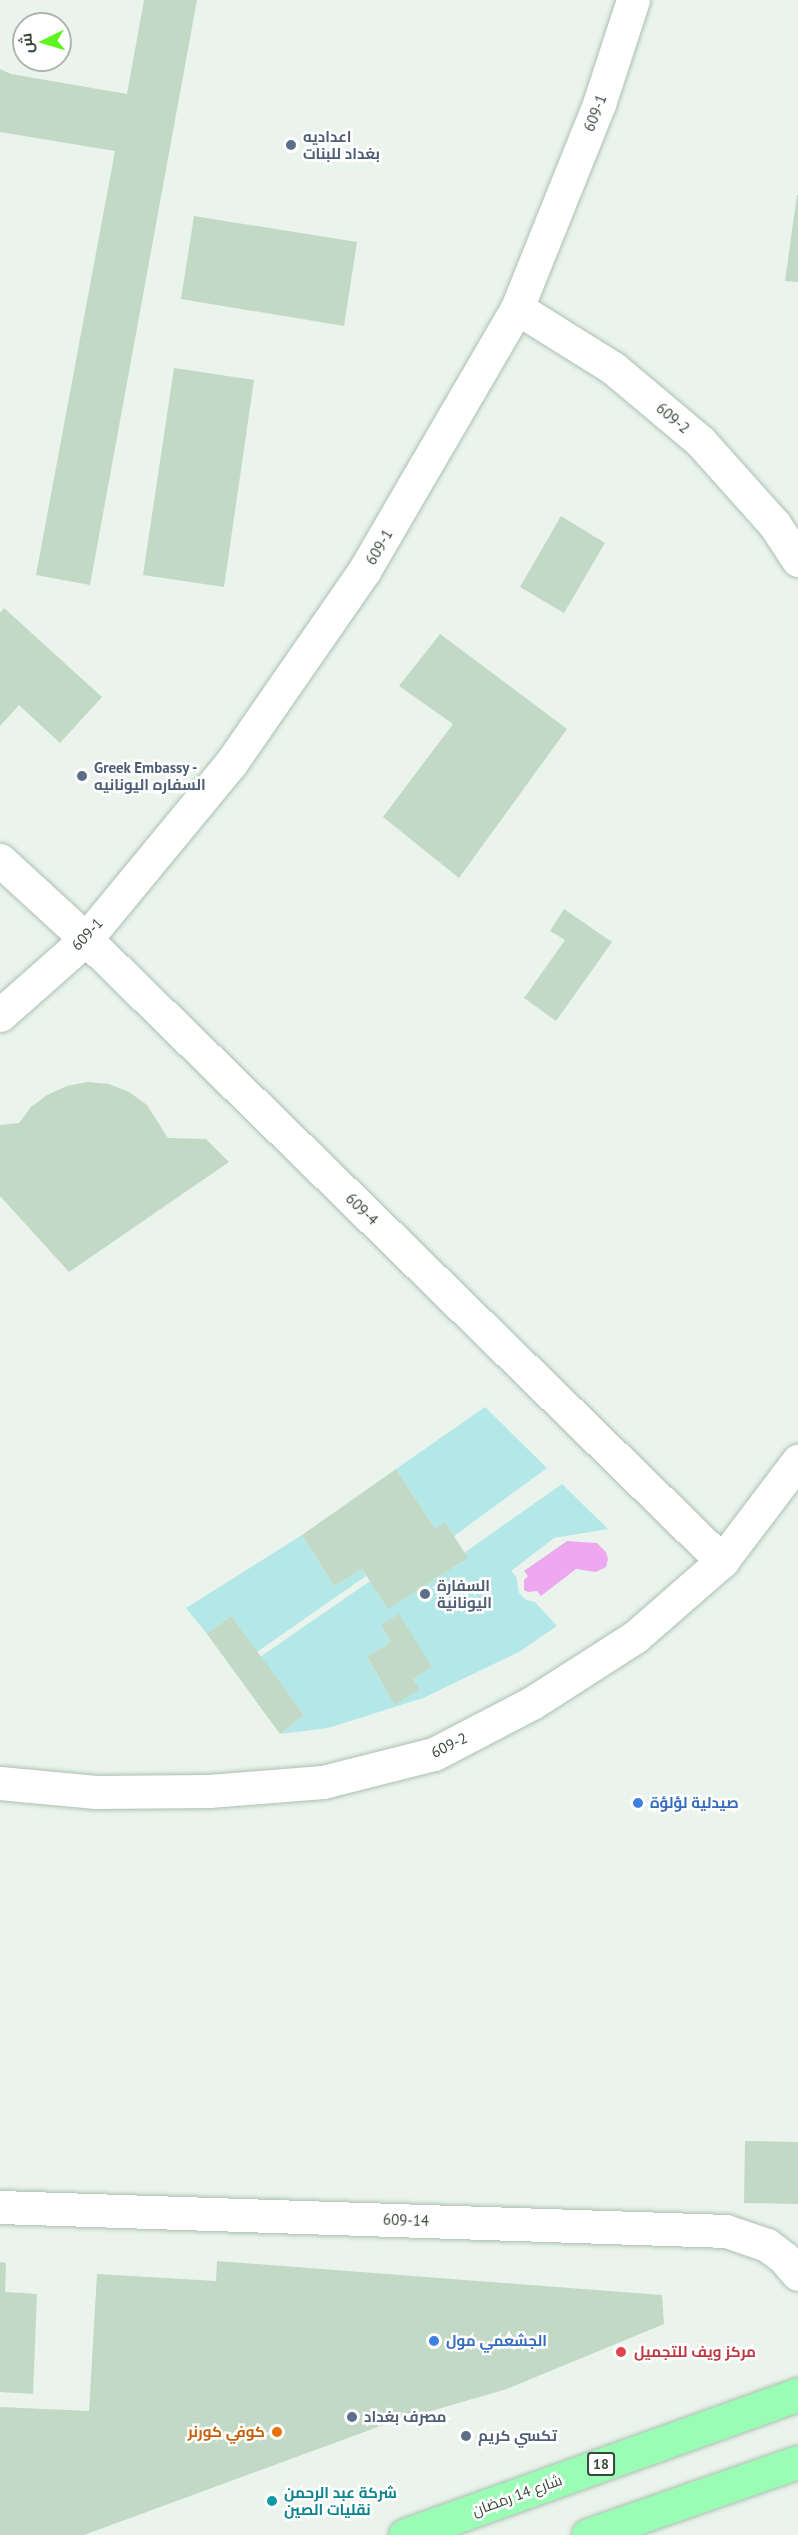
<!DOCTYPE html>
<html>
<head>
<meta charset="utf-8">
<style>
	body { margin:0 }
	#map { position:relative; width:798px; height:2535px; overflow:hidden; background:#eaf4ec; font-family:"PT Sans",Cairo,sans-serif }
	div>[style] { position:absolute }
	.green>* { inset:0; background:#b4e7e8 }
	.water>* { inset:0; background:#eda8ef }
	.building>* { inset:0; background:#c2d9c6 }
	.roads { filter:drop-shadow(0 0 2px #acc0b1) drop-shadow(0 0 2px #acc0b1) }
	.street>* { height:33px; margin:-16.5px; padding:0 16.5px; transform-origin:16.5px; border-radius:16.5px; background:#fff }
	.primary>* { height:33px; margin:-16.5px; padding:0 16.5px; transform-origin:16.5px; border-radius:16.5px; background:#9bfcb6 }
	.dots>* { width:16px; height:16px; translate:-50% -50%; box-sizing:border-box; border:3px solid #fff; border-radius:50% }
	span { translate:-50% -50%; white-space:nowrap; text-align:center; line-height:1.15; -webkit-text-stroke:5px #fff; paint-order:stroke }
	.shield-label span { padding:2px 4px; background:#fff; border:2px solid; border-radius:4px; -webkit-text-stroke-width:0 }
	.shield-label { font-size:14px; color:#38483b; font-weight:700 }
	.street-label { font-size:15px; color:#38483b }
	.service-label { font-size:15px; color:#4e5e75; font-weight:700 }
	.left { translate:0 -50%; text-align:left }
	.shop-label { font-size:15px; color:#366cbe; font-weight:700 }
	.health-label { font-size:15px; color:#be3a42; font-weight:700 }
	.food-label { font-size:15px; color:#c56008; font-weight:700 }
	.right { translate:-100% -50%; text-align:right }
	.culture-label { font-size:15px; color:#0d838f; font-weight:700 }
	.north { position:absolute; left:12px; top:12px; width:60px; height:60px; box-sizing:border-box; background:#fff; border:2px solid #afb6b1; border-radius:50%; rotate:265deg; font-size:16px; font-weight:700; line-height:24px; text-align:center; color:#38483b }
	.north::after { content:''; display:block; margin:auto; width:21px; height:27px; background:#5df520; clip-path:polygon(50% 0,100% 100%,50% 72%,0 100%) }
</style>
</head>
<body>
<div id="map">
	<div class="green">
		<div style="clip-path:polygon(485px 1407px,547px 1468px,454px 1536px,445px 1522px,435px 1529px,396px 1469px)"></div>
		<div style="clip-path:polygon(evenodd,562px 1484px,608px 1529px,554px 1538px,511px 1571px,516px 1576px,519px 1593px,526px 1600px,535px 1602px,557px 1626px,519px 1652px,423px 1698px,328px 1728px,280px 1734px,304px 1715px,260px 1657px,370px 1581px,388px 1609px,468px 1558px,464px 1553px,562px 1484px,399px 1615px,413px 1679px,420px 1689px,395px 1704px,367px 1658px,391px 1642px,381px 1625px,399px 1615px)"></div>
		<div style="clip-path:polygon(302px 1535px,334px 1586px,362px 1569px,366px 1576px,257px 1652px,231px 1616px,207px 1634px,186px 1608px)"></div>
	</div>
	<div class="water">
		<div style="clip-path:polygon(567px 1541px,597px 1543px,606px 1552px,608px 1559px,606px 1567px,596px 1572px,576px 1569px,541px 1596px,537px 1591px,528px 1592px,524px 1590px,524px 1580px,528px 1576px,524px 1571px)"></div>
	</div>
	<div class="building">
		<div style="clip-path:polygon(144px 0,197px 0,90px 585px,36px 575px,115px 151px,0 132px,0 69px,11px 74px,127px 94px)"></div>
		<div style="clip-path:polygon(797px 195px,798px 195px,798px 282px,785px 281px)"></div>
		<div style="clip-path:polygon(194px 216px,357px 242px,344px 326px,181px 299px)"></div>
		<div style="clip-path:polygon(174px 368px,254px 380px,224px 587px,143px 575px)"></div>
		<div style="clip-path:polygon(561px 516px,605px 543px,564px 613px,520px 587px)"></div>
		<div style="clip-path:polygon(4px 608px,102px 697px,60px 743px,19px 705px,0 726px,0 613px)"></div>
		<div style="clip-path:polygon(440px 634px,567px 729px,459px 878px,383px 817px,453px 724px,399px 686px)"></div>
		<div style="clip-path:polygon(564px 909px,612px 942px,556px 1021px,524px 998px,565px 940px,550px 931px)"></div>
		<div style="clip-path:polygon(87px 1082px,109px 1084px,129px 1092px,147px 1105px,168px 1138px,206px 1139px,229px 1162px,69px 1272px,0 1196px,0 1125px,19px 1123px,31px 1107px,47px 1095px,67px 1086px)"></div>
		<div style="clip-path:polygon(396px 1469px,435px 1529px,445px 1522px,468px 1558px,388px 1609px,362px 1569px,334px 1586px,302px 1535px)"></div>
		<div style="clip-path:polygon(399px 1614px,432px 1667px,413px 1679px,420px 1689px,395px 1705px,367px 1657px,391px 1642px,381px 1625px)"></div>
		<div style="clip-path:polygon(231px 1616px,304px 1715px,280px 1734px,207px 1634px)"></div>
		<div style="clip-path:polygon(745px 2141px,798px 2142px,798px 2204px,744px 2203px)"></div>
		<div style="clip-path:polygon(217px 2261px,662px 2295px,664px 2324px,507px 2389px,386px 2424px,84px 2535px,0 2535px,0 2407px,89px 2411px,97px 2274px,216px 2281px)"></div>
		<div style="clip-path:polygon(0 2262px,6px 2263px,5px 2292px,37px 2294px,33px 2394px,0 2392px)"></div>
	</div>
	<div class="roads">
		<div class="street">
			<div style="left:517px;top:308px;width:113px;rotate:32deg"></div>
			<div style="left:613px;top:368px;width:114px;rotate:40deg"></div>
			<div style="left:700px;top:441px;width:113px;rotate:48.2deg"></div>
			<div style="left:775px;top:525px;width:42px;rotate:56.7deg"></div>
			<div style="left:0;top:860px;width:117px;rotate:42.6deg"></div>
			<div style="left:86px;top:939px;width:890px;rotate:44.36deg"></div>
			<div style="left:0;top:1015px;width:115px;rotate:-41.5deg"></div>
			<div style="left:86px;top:939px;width:228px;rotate:-50.5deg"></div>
			<div style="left:231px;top:763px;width:234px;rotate:-55.3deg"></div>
			<div style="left:364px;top:571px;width:304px;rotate:-59.8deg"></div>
			<div style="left:517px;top:308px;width:220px;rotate:-68.1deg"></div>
			<div style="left:599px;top:104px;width:109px;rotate:-71.9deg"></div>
			<div style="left:0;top:1783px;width:96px;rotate:5.4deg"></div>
			<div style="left:96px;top:1792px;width:113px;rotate:-0.5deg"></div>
			<div style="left:209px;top:1791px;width:114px;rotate:-4.5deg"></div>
			<div style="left:323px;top:1782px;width:114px;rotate:-14.2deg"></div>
			<div style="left:434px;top:1754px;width:110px;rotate:-27.5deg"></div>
			<div style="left:532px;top:1703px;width:122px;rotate:-32.7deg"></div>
			<div style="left:635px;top:1637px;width:116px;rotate:-41.1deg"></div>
			<div style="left:722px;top:1561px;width:126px;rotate:-52.8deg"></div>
			<div style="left:0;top:2207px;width:726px;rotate:1.89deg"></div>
			<div style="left:726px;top:2231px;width:43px;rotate:18.9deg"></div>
			<div style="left:767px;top:2245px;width:21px;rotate:37deg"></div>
			<div style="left:784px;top:2258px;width:21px;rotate:49deg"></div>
		</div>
		<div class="primary">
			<div style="left:405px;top:2535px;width:418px;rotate:-19.7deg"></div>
			<div style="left:588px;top:2535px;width:222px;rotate:-19.2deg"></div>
		</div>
	</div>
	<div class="dots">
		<div style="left:291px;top:145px;background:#5c6f8a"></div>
		<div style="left:82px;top:776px;background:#5c6f8a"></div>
		<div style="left:425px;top:1594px;background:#5c6f8a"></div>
		<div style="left:638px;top:1803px;background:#3f7fe0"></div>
		<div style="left:434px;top:2341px;background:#3f7fe0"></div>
		<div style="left:621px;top:2352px;background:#e0444e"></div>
		<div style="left:352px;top:2417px;background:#5c6f8a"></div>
		<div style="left:277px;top:2432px;background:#e8710a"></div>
		<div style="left:466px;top:2436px;background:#5c6f8a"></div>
		<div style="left:272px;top:2501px;background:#0f9aa8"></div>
	</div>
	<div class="shield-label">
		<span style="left:601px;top:2464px">18</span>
	</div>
	<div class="street-label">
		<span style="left:595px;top:113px;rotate:-69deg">609-1</span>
		<span style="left:673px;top:418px;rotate:40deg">609-2</span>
		<span style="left:379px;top:547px;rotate:-60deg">609-1</span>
		<span style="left:87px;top:934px;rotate:-47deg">609-1</span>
		<span style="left:362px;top:1209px;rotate:44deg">609-4</span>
		<span style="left:449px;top:1745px;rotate:-26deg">609-2</span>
		<span style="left:406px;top:2220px;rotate:2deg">609-14</span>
		<span style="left:517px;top:2495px;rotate:-20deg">شارع 14 رمضان</span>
	</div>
	<div class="service-label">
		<span class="left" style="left:303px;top:145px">اعداديه<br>بغداد للبنات</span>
		<span class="left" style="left:94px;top:776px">Greek Embassy -<br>السفاره اليونانيه</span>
		<span class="left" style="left:437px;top:1594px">السفارة<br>اليونانية</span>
		<span class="left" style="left:364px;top:2417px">مصرف بغداد</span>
		<span class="left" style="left:478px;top:2436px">تكسي كريم</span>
	</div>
	<div class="shop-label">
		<span class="left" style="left:650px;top:1803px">صيدلية لؤلؤة</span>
		<span class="left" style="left:446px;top:2341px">الجشعمي مول</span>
	</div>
	<div class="health-label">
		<span class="left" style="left:634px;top:2352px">مركز ويف للتجميل</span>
	</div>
	<div class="food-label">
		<span class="right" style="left:265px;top:2432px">كوفي كورنر</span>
	</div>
	<div class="culture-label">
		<span class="left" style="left:284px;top:2501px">شركة عبد الرحمن<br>نقليات الصين</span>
	</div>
	<div class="north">ش</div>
</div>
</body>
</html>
